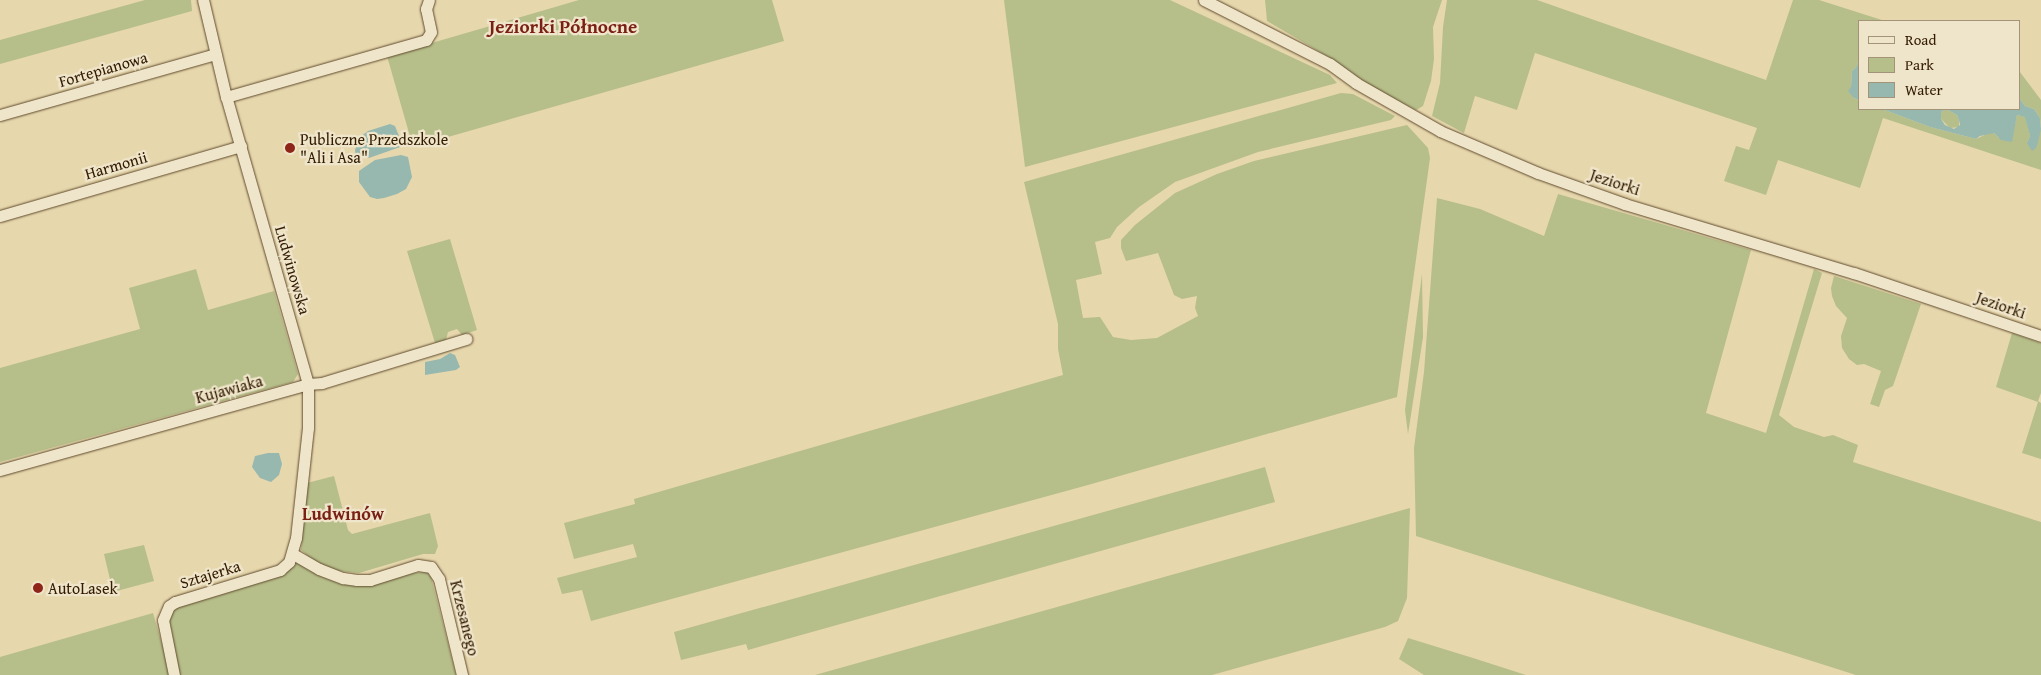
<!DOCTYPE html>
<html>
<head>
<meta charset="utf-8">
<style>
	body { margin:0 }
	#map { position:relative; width:2041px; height:675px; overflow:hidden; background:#e7d7ad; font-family:"Gentium Book Plus",serif }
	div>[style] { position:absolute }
	.green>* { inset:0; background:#b6be8a }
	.water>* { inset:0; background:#97b8af }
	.roads { filter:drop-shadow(0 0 1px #5f4a2b) drop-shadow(0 0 1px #5f4a2b) }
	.street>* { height:11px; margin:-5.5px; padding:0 5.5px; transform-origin:5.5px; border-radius:5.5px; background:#efe5ca }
	.dots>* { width:14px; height:14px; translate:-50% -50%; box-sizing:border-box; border:2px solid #efe5ca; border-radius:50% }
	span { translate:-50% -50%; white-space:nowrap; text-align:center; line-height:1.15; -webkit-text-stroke:4.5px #efe5ca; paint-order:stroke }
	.street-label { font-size:16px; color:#321b00 }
	.poi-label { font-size:16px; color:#321b00 }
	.left { translate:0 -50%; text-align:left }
	.neighbourhood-label { font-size:18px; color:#7a1f14; font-weight:700 }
	.quarter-label { font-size:19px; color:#7a1f14; font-weight:700 }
	.legend { position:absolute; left:1858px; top:20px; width:162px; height:90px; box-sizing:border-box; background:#efe5ca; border:1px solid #a39479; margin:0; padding:6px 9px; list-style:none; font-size:15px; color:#321b00 }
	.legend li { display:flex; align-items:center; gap:10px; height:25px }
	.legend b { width:25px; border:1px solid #a39479 }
</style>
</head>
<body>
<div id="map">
	<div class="green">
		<div style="clip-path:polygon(145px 0,191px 0,192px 11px,0 64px,0 40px)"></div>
		<div style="clip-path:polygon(579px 0,772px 0,784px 41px,413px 147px,387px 56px)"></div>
		<div style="clip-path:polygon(1004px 0,1170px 0,1330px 75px,1337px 83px,1025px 167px)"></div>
		<div style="clip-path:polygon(1265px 0,1442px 0,1433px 27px,1434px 59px,1431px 81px,1423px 106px,1416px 110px,1370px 86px,1337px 62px,1267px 21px)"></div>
		<div style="clip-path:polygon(1447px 0,1537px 0,1766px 80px,1793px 0,1819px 0,1885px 21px,1860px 21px,1860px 53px,1857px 66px,1852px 71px,1851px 89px,1854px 98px,1860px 100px,1860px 109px,1882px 109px,1930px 127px,1976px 139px,1989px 133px,1994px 133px,1999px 138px,2015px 124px,2017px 115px,2026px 117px,2030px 136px,2027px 143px,2041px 129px,2041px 170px,1883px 118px,1860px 188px,1778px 160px,1766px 195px,1724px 181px,1736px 146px,1749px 150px,1757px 128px,1535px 53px,1517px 110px,1475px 96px,1464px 133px,1432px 116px,1440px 83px,1443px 27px)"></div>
		<div style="clip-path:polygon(2020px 72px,2041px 100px,2041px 129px,2040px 118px,2034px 109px,2025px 106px,2020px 99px)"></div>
		<div style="clip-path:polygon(1341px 93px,1353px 94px,1395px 116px,1391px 120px,1258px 152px,1175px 182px,1139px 207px,1117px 227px,1110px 238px,1095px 242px,1102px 274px,1076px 280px,1083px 318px,1100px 317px,1113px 337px,1131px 340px,1157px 338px,1198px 316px,1195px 308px,1197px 296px,1182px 299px,1174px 295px,1158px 253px,1126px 261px,1121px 248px,1121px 240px,1135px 225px,1175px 193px,1217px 174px,1254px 161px,1407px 125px,1428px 148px,1430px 158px,1397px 397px,1088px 485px,591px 621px,582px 590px,562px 594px,557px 578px,637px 557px,633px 544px,574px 559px,564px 523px,635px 504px,634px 499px,648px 495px,1063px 375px,1058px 349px,1058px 324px,1024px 182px)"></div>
		<div style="clip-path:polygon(1946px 109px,1957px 115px,1959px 120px,1959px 127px,1950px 128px,1941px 119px,1941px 112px)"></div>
		<div style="clip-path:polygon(1558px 194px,1751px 250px,1706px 413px,1766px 433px,1814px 269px,1822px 273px,1779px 415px,1794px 427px,1824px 437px,1833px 435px,1858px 445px,1853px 462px,2041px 522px,2041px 675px,1856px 675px,1416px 536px,1414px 448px,1424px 372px,1437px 198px,1480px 209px,1544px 236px)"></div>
		<div style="clip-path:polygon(450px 239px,477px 330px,462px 335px,457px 329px,448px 332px,446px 340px,435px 343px,407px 251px)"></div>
		<div style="clip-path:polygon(196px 269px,208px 310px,274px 291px,298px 374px,293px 382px,0 462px,0 368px,140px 329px,129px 288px)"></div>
		<div style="clip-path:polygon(1422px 274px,1423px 337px,1408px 434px,1405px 410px)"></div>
		<div style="clip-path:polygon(1834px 276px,1921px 304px,1893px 386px,1885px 390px,1879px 407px,1870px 404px,1881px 371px,1864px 364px,1857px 365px,1849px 359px,1842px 348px,1841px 336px,1847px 318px,1836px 306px,1832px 296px,1831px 288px)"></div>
		<div style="clip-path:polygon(2012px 333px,2041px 343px,2041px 393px,2038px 401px,2041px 403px,2041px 459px,2022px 453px,2038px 402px,1996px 387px)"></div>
		<div style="clip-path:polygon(1265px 467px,1275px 502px,748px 650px,746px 644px,681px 660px,674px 632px)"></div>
		<div style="clip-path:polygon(334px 476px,348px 530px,352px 534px,430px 513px,438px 546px,435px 554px,423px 554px,359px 573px,337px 571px,316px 562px,301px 550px,307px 483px)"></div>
		<div style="clip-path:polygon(1410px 508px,1407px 598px,1398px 621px,1385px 627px,1212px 675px,815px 675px)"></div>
		<div style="clip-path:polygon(144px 545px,154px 581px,113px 592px,104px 554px)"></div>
		<div style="clip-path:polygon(298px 562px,320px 576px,341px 584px,366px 586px,414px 573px,426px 572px,431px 577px,456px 675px,179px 675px,169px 617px,176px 607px,270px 579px,288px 571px)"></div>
		<div style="clip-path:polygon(153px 613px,171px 675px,0 675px,0 657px)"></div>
		<div style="clip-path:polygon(1408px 638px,1473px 658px,1526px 675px,1424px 675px,1399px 659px)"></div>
	</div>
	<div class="water">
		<div style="clip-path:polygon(1860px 53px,1860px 100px,1854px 98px,1848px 91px,1851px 87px,1852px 71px,1857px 66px)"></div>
		<div style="clip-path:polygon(2020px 99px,2025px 106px,2034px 109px,2040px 118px,2041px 129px,2038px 142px,2036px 148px,2032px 151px,2027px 143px,2030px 136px,2025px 117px,2017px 115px,2012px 142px,2001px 140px,1994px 133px,1980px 136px,1976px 139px,1930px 127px,1882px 109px,1946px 109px,1941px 112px,1941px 119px,1945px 125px,1954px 129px,1960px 125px,1959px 120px,1957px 115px,1946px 109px,2020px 109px)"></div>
		<div style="clip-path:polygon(390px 124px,395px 126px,403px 146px,369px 158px,356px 157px,355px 150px,360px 137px,368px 131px)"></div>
		<div style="clip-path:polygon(401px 155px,408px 157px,412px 177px,406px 189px,397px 194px,384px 198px,377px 199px,370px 197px,359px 182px,359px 171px,375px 160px)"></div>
		<div style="clip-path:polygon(450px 353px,455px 355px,460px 367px,456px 370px,425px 375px,425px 362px,440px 359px)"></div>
		<div style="clip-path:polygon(268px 453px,279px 453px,282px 464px,279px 475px,271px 482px,260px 478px,252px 467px,255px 456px)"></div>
	</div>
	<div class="roads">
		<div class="street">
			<div style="left:1204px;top:0;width:141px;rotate:26.9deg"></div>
			<div style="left:1330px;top:64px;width:32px;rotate:36deg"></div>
			<div style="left:1356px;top:83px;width:97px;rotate:29.7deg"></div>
			<div style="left:1440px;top:131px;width:107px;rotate:23.2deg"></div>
			<div style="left:1538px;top:173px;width:92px;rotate:19.6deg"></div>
			<div style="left:1625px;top:204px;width:239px;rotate:16.8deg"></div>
			<div style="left:1854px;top:273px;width:197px;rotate:18.6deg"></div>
			<div style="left:226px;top:97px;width:208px;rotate:-15.9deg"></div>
			<div style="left:426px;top:40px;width:9px;rotate:-58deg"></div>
			<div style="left:431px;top:32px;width:24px;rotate:-102deg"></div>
			<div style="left:426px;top:9px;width:9px;rotate:-72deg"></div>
			<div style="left:0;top:115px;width:224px;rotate:-15.8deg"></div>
			<div style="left:0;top:216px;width:251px;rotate:-16.2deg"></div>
			<div style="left:0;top:470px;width:320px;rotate:-15.6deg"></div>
			<div style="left:308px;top:384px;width:14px;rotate:-4deg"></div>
			<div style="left:322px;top:383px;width:151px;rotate:-17deg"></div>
			<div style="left:293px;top:554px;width:30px;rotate:30deg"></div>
			<div style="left:319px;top:569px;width:26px;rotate:21deg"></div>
			<div style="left:343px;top:578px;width:14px;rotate:8deg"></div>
			<div style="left:357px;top:580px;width:13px"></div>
			<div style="left:370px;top:580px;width:50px;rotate:-17.4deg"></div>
			<div style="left:418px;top:565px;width:13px;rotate:9deg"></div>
			<div style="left:431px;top:567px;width:14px;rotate:56deg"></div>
			<div style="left:439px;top:579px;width:99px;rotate:76.5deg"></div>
			<div style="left:174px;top:675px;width:56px;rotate:-101.3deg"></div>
			<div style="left:163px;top:620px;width:15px;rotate:-67deg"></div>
			<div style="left:169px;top:606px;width:7px;rotate:-34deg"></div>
			<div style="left:175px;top:602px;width:110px;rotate:-16.9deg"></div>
			<div style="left:280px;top:570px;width:12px;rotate:-42deg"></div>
			<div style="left:289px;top:562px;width:25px;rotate:-74deg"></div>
			<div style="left:296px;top:538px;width:111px;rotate:-83.8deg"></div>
			<div style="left:308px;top:428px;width:44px;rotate:-90deg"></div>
			<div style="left:308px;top:384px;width:298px;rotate:-105.9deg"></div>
			<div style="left:226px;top:97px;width:100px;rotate:-103.3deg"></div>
		</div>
	</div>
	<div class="dots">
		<div style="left:290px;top:148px;background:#8f2418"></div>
		<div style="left:38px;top:588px;background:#8f2418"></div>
	</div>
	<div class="street-label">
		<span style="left:103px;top:69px;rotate:-16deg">Fortepianowa</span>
		<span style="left:116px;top:165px;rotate:-16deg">Harmonii</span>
		<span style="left:1615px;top:182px;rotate:18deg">Jeziorki</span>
		<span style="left:293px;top:270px;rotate:74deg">Ludwinowska</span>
		<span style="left:2001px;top:305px;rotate:19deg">Jeziorki</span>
		<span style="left:229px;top:389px;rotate:-15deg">Kujawiaka</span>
		<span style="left:210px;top:574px;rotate:-17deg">Sztajerka</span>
		<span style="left:465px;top:618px;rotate:76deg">Krzesanego</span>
	</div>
	<div class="poi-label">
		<span class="left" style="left:300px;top:148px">Publiczne Przedszkole<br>"Ali i Asa"</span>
		<span class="left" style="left:48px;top:588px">AutoLasek</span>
	</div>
	<div class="neighbourhood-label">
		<span style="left:343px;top:514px">Ludwinów</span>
	</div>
	<div class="quarter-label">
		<span style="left:563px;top:27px">Jeziorki Północne</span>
	</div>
	<ul class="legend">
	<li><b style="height:6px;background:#efe5ca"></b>Road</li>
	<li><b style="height:14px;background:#b6be8a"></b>Park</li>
	<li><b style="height:14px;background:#97b8af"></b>Water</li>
	</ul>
</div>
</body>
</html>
